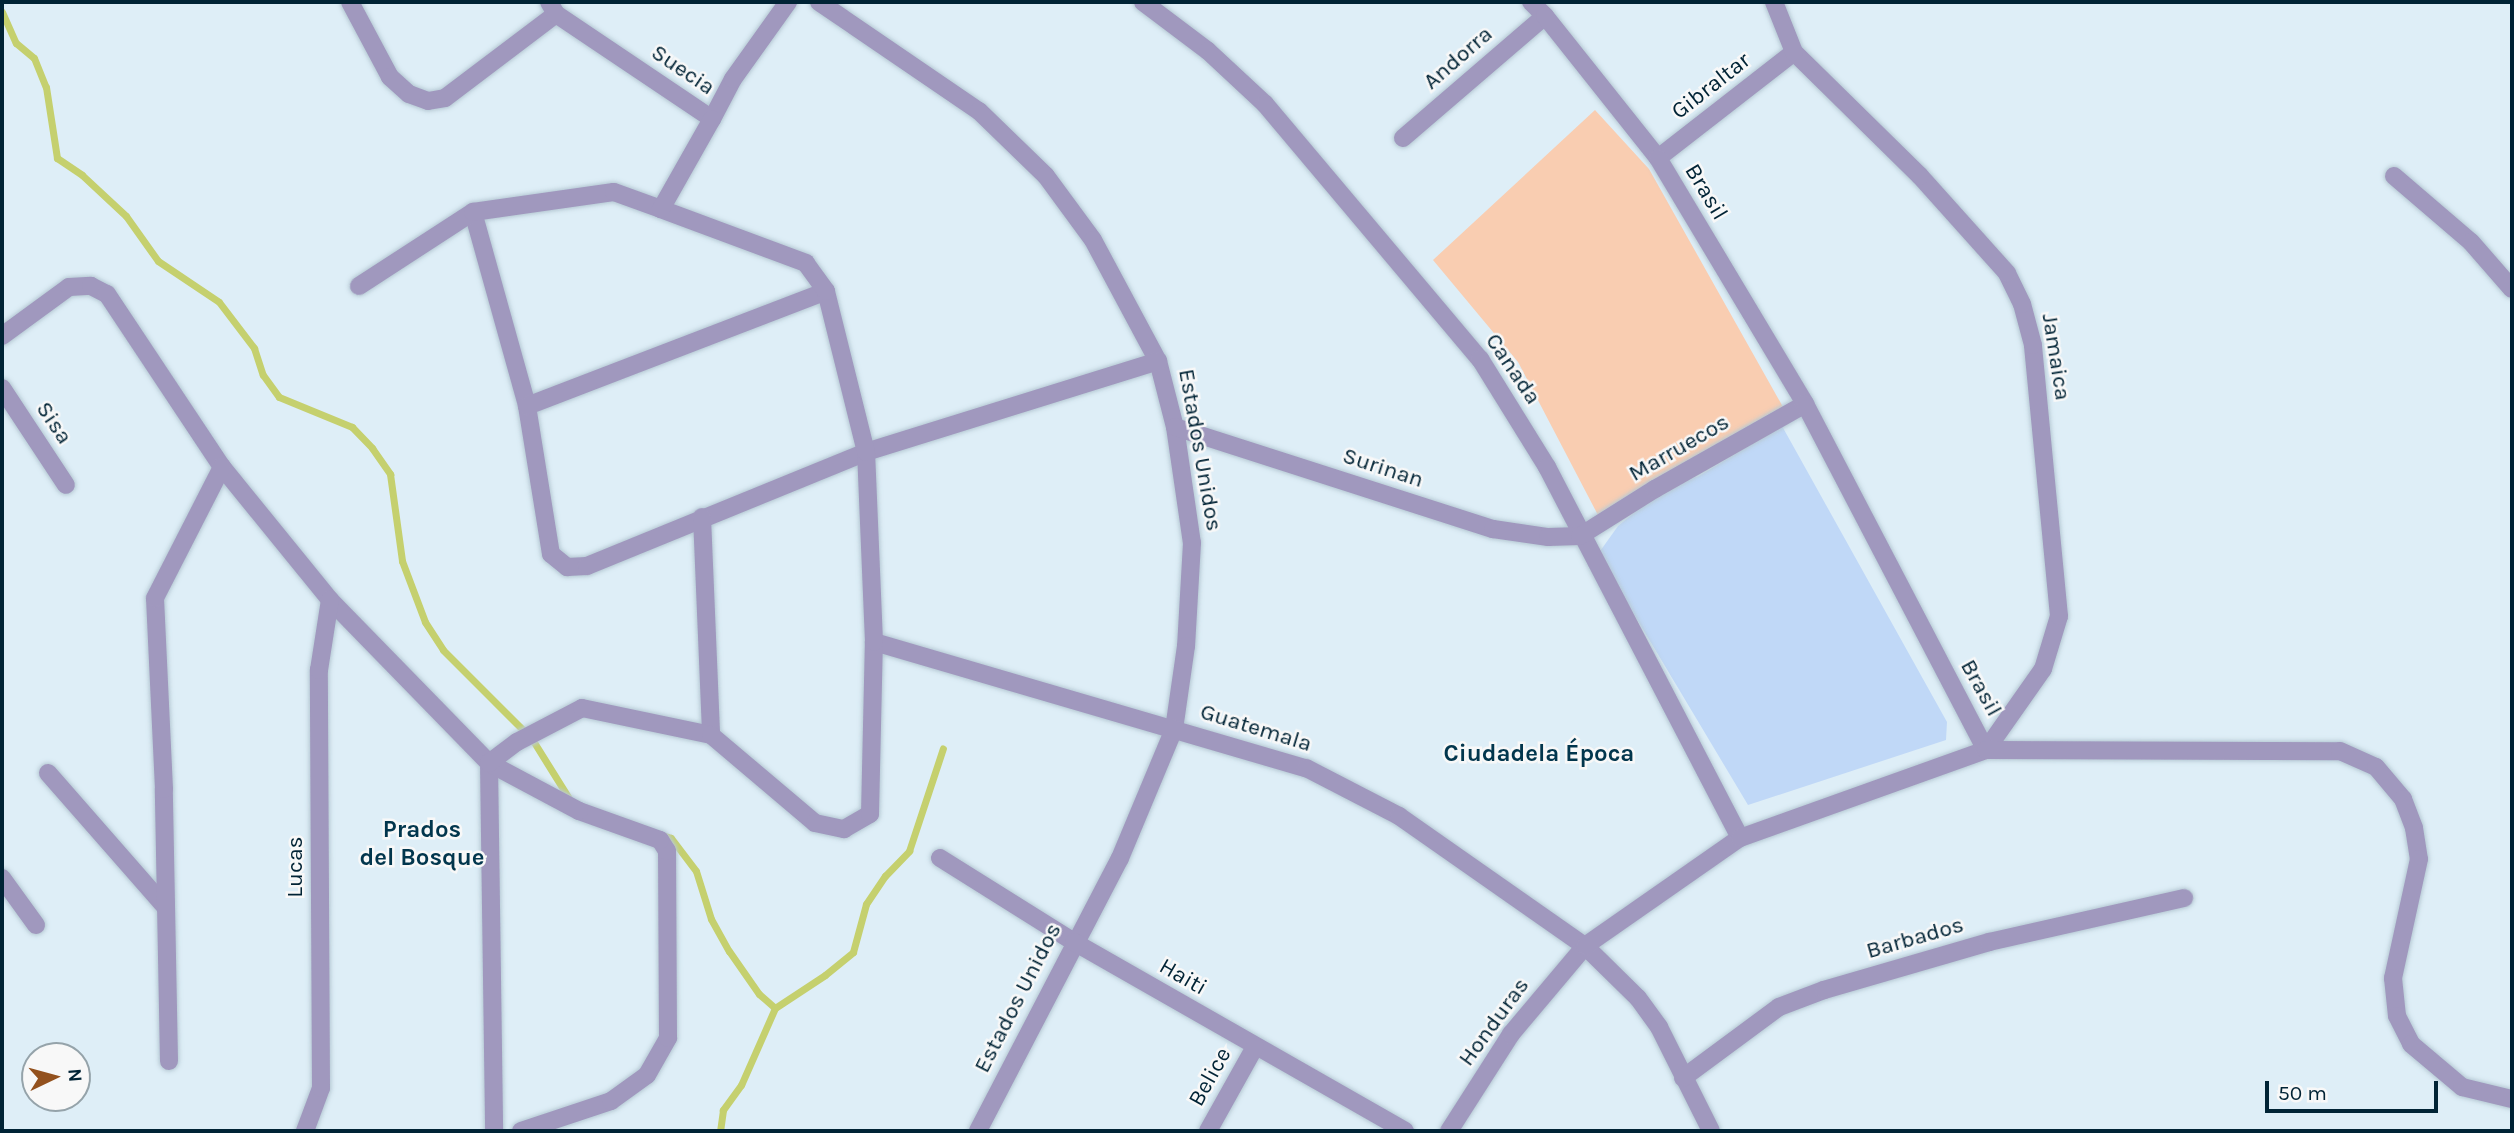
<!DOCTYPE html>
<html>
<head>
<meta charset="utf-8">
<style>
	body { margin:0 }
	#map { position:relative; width:2514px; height:1133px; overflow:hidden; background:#deeef7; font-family:Karla,sans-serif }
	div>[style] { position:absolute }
	.green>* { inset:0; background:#f9cdb1 }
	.stream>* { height:7px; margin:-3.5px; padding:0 3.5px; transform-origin:3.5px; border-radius:3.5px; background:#c5d06e }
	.building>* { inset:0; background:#c0d8f7 }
	.roads { filter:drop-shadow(0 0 2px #b6c9d4) drop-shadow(0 0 2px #b6c9d4) }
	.minor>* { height:18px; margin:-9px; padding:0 9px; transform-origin:9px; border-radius:9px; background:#a098be }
	.tertiary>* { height:18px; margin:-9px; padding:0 9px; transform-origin:9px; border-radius:9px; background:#a098be }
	span { translate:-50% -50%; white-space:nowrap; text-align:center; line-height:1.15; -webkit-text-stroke:5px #f8f8f8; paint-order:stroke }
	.street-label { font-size:23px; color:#002335 }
	.neighbourhood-label { font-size:24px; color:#02364d; font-weight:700 }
	.frame { position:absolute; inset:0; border:4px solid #002335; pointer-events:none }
	.north { position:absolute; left:21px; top:1042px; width:70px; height:70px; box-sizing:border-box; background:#f8f8f8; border:2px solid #95a3aa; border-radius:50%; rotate:85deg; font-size:19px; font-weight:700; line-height:28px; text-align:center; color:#002335 }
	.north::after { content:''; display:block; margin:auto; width:24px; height:32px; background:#93511e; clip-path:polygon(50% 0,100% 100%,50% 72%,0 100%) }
	.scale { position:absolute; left:2265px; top:1081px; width:173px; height:32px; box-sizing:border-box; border:4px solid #002335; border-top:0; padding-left:9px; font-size:21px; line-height:24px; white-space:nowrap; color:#002335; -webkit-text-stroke:5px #f8f8f8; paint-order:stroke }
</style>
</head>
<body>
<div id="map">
	<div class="green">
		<div style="clip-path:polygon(1595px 110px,1649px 169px,1783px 407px,1599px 517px,1518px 362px,1433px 260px)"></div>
	</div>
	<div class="stream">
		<div style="left:2px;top:12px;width:34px;rotate:66deg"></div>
		<div style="left:16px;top:43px;width:23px;rotate:40deg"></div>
		<div style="left:34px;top:58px;width:31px;rotate:68deg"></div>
		<div style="left:46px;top:87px;width:72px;rotate:81.2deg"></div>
		<div style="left:57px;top:158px;width:30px;rotate:34deg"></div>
		<div style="left:82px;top:175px;width:60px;rotate:43deg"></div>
		<div style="left:126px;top:216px;width:55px;rotate:54.6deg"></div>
		<div style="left:158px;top:261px;width:73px;rotate:33.9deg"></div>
		<div style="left:219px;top:302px;width:58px;rotate:52.7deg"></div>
		<div style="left:254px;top:348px;width:28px;rotate:72deg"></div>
		<div style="left:263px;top:375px;width:27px;rotate:54deg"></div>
		<div style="left:279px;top:397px;width:79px;rotate:22.3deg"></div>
		<div style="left:352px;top:427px;width:29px;rotate:46deg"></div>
		<div style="left:372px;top:448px;width:32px;rotate:55deg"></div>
		<div style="left:390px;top:474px;width:88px;rotate:82.1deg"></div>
		<div style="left:402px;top:561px;width:65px;rotate:69.3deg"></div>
		<div style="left:425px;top:622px;width:33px;rotate:57deg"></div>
		<div style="left:443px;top:650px;width:126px;rotate:45deg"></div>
		<div style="left:532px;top:739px;width:72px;rotate:58.1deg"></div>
		<div style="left:662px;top:835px;width:9px;rotate:18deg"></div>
		<div style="left:671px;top:838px;width:41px;rotate:52.9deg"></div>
		<div style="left:696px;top:871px;width:50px;rotate:72.6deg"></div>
		<div style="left:711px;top:919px;width:37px;rotate:61deg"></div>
		<div style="left:729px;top:951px;width:52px;rotate:55.1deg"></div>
		<div style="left:759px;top:994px;width:21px;rotate:41deg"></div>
		<div style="left:775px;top:1008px;width:84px;rotate:113.8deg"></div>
		<div style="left:741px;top:1085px;width:31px;rotate:126deg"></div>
		<div style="left:723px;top:1110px;width:21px;rotate:98deg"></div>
		<div style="left:775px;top:1008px;width:60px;rotate:-33.4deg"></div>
		<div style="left:825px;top:975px;width:36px;rotate:-39deg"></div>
		<div style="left:853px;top:952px;width:50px;rotate:-74.8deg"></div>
		<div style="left:866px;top:904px;width:34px;rotate:-56deg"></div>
		<div style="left:885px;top:876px;width:35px;rotate:-46deg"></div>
		<div style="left:909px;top:851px;width:108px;rotate:-71.7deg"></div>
	</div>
	<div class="building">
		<div style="clip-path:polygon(1782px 426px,1947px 722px,1946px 740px,1748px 805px,1598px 554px,1618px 526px,1662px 490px,1699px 476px)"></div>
	</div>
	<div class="roads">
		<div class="minor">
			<div style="left:350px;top:2px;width:85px;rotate:61.9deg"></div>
			<div style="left:390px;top:77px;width:25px;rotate:42deg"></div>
			<div style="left:409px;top:94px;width:20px;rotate:20deg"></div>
			<div style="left:428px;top:101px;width:17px;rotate:-10deg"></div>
			<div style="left:445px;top:98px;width:139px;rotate:-37.1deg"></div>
			<div style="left:549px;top:2px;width:14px;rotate:60deg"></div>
			<div style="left:556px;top:14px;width:188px;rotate:33.9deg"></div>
			<div style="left:712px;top:119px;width:45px;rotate:-62.3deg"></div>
			<div style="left:733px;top:79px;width:95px;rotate:-54.5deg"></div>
			<div style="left:819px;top:2px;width:194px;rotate:34.3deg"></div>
			<div style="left:979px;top:111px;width:93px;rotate:44.1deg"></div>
			<div style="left:1046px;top:176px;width:79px;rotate:53.7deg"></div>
			<div style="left:1093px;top:240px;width:137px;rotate:61.8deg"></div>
			<div style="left:1158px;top:361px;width:68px;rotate:75.6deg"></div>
			<div style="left:1175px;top:427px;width:117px;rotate:81.7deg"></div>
			<div style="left:1192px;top:543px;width:103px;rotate:93.3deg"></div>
			<div style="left:1186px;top:646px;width:84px;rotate:98.2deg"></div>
			<div style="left:1174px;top:729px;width:140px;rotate:112.7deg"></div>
			<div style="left:1120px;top:858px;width:308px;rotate:117.5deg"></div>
			<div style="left:1143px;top:2px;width:81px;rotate:37deg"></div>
			<div style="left:1208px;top:51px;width:78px;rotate:42.9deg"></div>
			<div style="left:1265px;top:104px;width:334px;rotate:49.9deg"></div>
			<div style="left:1480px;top:359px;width:127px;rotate:58.2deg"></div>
			<div style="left:1547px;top:467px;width:418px;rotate:62.5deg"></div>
			<div style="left:1403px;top:138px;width:187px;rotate:-40.7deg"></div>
			<div style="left:1658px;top:158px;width:172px;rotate:-37.9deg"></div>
			<div style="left:2394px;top:176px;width:101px;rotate:40.6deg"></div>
			<div style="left:2471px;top:242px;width:62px;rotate:48.9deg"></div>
			<div style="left:473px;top:212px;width:201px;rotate:74.4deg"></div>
			<div style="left:527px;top:406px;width:150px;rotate:80.8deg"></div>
			<div style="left:551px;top:554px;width:21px;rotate:39deg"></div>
			<div style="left:567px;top:567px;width:20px;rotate:-3deg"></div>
			<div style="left:587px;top:566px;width:301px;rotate:-22.2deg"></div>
			<div style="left:866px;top:452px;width:306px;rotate:-17.3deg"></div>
			<div style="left:359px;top:286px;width:136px;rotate:-33deg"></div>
			<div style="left:473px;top:212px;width:142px;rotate:-8.1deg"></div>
			<div style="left:614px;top:192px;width:50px;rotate:19.9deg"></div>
			<div style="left:2px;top:336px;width:83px;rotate:-36.2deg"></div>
			<div style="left:69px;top:287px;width:22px;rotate:-3deg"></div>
			<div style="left:91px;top:286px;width:18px;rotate:27deg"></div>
			<div style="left:107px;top:294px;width:208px;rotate:56.4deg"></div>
			<div style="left:222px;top:467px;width:171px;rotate:50.9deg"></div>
			<div style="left:330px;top:600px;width:228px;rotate:45.7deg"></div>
			<div style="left:489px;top:763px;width:368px;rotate:89.2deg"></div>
			<div style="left:2px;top:388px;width:116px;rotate:56.6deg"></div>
			<div style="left:527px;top:406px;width:320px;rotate:-21deg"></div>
			<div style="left:1175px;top:427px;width:334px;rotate:17.8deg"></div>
			<div style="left:1493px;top:529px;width:56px;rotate:8.3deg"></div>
			<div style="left:1548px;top:537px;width:32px;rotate:-2deg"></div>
			<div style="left:1580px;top:536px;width:89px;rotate:-32.1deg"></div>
			<div style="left:1655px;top:489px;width:172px;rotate:-29.5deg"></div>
			<div style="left:702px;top:517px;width:218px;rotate:87.6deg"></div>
			<div style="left:874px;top:642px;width:450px;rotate:16.3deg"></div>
			<div style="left:1306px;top:768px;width:105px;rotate:27.3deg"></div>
			<div style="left:1399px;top:816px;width:227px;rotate:35deg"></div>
			<div style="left:1585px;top:946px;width:74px;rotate:44.5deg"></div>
			<div style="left:1638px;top:998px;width:36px;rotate:54deg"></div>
			<div style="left:1659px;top:1027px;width:116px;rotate:63.4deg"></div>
			<div style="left:48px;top:773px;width:179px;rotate:48.8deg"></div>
			<div style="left:940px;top:858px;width:158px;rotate:32.1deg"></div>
			<div style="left:1074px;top:942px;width:381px;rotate:29.7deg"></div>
			<div style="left:2px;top:878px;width:58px;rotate:54.1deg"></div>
			<div style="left:169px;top:1061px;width:272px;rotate:-91.1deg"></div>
			<div style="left:164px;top:789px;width:191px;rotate:-92.7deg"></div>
			<div style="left:155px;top:598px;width:147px;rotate:-62.9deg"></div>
			<div style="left:1683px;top:1078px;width:119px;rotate:-36.5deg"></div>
			<div style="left:1779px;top:1007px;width:48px;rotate:-20.7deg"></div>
			<div style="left:1824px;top:990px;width:172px;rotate:-16.2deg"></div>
			<div style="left:1989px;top:942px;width:200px;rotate:-12.7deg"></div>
			<div style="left:305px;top:1131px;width:46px;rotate:-69.6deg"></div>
			<div style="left:321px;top:1088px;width:418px;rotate:-90.3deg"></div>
			<div style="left:319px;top:670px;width:71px;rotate:-81.1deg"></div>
			<div style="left:521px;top:1131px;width:95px;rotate:-18.4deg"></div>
			<div style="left:611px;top:1101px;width:44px;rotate:-35.8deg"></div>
			<div style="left:647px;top:1075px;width:43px;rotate:-60.4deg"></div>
			<div style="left:668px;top:1038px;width:187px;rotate:-90.3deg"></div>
			<div style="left:667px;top:851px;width:13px;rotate:-122deg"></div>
			<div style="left:660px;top:840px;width:86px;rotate:-160.3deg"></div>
			<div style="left:579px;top:811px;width:102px;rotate:-151.9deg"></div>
			<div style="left:489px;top:763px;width:35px;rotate:-37deg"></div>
			<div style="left:517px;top:742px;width:73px;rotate:-27.6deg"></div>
			<div style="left:582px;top:708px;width:132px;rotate:11.8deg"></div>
			<div style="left:711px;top:735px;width:136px;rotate:40.2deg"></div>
			<div style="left:815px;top:823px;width:30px;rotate:12deg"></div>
			<div style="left:844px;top:829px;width:30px;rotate:-30deg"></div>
			<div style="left:870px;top:814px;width:172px;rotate:-88.7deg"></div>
			<div style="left:874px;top:642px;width:190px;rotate:-92.4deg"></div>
			<div style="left:866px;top:452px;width:166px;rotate:-104deg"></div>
			<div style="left:826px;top:291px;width:34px;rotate:-126deg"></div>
			<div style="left:806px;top:263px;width:155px;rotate:-159.6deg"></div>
			<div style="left:661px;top:209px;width:103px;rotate:-60.5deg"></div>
			<div style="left:1208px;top:1131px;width:96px;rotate:-60.8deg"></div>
			<div style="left:1449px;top:1131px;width:115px;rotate:-57.4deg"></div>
			<div style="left:1511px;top:1034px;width:115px;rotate:-49.9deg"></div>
			<div style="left:1585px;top:946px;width:189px;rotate:-34.9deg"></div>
			<div style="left:1740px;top:838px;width:261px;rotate:-19.7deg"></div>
			<div style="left:1986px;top:750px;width:99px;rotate:-54.9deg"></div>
			<div style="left:2043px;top:669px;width:55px;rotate:-73.2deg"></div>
			<div style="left:2059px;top:616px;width:272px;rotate:-95.5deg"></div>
			<div style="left:2033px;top:345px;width:42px;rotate:-105deg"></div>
			<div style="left:2022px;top:304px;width:34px;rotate:-116deg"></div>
			<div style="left:2007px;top:273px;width:130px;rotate:-131.9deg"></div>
			<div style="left:1920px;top:176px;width:177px;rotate:-135.5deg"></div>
			<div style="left:1794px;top:52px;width:54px;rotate:-111.8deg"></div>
		</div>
		<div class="tertiary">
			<div style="left:1531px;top:2px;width:20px;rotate:45deg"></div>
			<div style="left:1545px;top:16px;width:181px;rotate:51.5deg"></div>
			<div style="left:1658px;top:158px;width:287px;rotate:59.1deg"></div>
			<div style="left:1805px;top:404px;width:390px;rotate:62.4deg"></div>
			<div style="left:1986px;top:750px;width:354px;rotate:0.2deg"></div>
			<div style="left:2340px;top:751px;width:39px;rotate:24deg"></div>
			<div style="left:2376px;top:767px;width:42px;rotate:49.8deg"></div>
			<div style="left:2403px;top:799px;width:31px;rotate:69deg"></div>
			<div style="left:2414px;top:828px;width:31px;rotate:81deg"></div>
			<div style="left:2419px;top:859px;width:122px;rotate:102.3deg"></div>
			<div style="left:2393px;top:978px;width:38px;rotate:84deg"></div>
			<div style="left:2397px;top:1016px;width:31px;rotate:63deg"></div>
			<div style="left:2411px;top:1044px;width:67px;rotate:40.1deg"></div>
			<div style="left:2462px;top:1087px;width:51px;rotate:13.5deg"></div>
		</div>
	</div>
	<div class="street-label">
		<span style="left:1458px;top:58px;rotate:-41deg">Andorra</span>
		<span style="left:683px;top:70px;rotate:34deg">Suecia</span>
		<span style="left:1711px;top:86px;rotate:-38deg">Gibraltar</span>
		<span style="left:1706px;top:192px;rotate:59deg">Brasil</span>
		<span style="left:2056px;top:357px;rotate:81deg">Jamaica</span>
		<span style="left:1513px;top:369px;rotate:56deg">Canada</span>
		<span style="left:54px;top:423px;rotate:56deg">Sisa</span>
		<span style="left:1679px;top:448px;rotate:-30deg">Marruecos</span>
		<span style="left:1200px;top:450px;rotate:80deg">Estados Unidos</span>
		<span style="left:1383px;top:468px;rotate:18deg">Surinan</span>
		<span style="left:1981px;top:688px;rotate:61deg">Brasil</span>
		<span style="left:1256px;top:728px;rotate:17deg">Guatemala</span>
		<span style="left:295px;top:867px;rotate:-90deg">Lucas</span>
		<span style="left:1915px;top:938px;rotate:-16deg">Barbados</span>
		<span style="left:1183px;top:977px;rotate:30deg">Haiti</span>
		<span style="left:1018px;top:998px;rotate:-63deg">Estados Unidos</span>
		<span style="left:1494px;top:1022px;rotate:-54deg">Honduras</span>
		<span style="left:1210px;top:1077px;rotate:-61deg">Belice</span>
	</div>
	<div class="neighbourhood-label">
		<span style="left:1539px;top:754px">Ciudadela Época</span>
		<span style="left:422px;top:844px">Prados<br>del Bosque</span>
	</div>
	<div class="frame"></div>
	<div class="north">N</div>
	<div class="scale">50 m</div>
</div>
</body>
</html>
